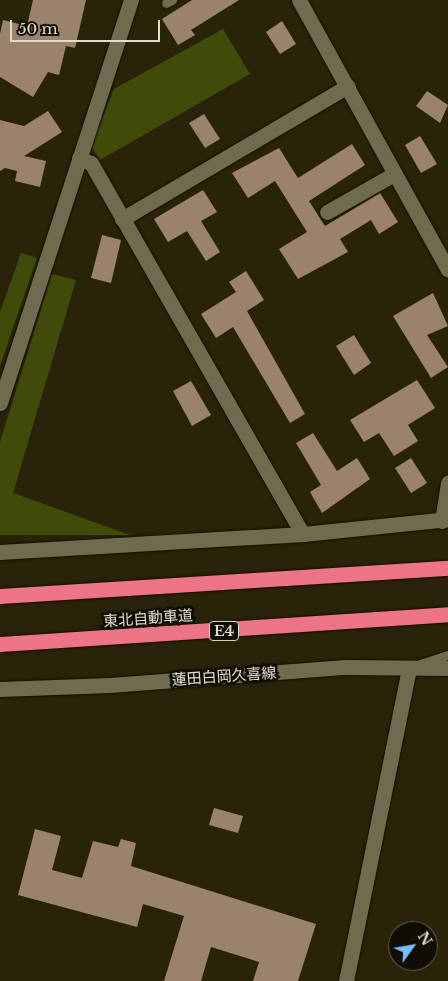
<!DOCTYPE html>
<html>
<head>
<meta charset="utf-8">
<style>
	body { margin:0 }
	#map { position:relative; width:448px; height:981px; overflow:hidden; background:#292409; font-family:"Libre Baskerville","Noto Sans JP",serif }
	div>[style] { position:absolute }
	.green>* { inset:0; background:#404b09 }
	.building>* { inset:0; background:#9b826d }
	.roads { filter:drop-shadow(0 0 1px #120d00) drop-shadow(0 0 1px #120d00) }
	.lane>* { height:9px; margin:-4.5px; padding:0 4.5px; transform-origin:4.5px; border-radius:4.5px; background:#706b4e }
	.street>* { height:15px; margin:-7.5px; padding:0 7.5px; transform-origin:7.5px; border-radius:7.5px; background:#706b4e }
	.secondary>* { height:15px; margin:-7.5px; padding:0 7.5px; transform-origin:7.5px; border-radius:7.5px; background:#706b4e }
	.highway>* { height:15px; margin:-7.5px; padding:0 7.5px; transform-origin:7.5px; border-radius:7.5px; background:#ec7485 }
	span { translate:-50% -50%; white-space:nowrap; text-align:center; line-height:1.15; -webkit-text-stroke:5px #100d04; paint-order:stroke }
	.shield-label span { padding:1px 4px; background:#100d04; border:1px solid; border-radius:4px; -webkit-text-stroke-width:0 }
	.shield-label { font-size:14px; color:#e0ddcd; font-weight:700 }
	.street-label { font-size:15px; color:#e0ddcd }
	.north { position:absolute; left:388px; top:921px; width:50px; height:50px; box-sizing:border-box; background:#100d04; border:1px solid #636054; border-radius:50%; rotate:58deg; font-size:14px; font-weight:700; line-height:20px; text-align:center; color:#e0ddcd }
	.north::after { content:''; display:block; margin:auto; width:18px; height:22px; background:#7abef8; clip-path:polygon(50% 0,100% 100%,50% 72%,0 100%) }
	.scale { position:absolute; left:10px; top:20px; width:150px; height:22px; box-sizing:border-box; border:2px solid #e0ddcd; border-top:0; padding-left:6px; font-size:15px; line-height:18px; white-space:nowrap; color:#e0ddcd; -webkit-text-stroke:4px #100d04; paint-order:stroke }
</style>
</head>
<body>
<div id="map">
	<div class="green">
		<div style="clip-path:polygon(223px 29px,250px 74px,100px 160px,91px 146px,114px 89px)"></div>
		<div style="clip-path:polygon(21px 253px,37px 258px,0 366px,0 312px)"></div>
		<div style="clip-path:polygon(52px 274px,76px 280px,13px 493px,130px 535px,0 535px,0 442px)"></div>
	</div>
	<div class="building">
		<div style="clip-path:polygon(33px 0,86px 0,75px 48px,66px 46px,59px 75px,48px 72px,33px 97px,0 77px,0 34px,3px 20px,27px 26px)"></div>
		<div style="clip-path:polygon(192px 0,239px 0,191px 30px,195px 35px,178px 45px,162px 19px)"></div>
		<div style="clip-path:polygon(282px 21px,296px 44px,280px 54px,266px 32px)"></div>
		<div style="clip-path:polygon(427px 91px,448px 105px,440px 123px,416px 106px)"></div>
		<div style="clip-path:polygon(48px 111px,62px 132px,24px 156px,46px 161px,40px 187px,15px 181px,17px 171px,5px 168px,0 171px,0 120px,24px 126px)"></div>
		<div style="clip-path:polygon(204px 114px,220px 139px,205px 148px,189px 123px)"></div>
		<div style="clip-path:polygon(420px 136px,437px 164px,421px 173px,405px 145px)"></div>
		<div style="clip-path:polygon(352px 144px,365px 165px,309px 201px,325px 226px,380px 193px,398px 222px,379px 234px,371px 220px,340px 239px,348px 252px,298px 279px,279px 249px,307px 232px,275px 181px,248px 198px,232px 173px,279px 148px,298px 178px)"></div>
		<div style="clip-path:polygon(203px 190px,217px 212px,201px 221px,220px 252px,206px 261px,187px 231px,168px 242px,154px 219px)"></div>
		<div style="clip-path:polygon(102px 235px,121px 240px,111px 283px,91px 278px)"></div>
		<div style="clip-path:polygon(246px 271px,264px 300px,247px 311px,305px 414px,290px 423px,233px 327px,216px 338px,201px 314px,236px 292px,229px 282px)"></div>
		<div style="clip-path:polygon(433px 293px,448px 326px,427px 335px,448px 367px,431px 378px,393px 316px)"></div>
		<div style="clip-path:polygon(354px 335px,371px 363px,354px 375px,336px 346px)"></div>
		<div style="clip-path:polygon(417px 380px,435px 408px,408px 425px,418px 441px,394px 456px,379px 433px,364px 442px,350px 420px)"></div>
		<div style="clip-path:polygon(191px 381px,211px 415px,192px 426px,173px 391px)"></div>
		<div style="clip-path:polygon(313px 433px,337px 471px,357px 458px,370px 479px,322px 513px,310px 492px,321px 485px,296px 443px)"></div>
		<div style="clip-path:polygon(411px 458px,427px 483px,411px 493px,395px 468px)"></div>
		<div style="clip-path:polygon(214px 808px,243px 816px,238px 833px,209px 825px)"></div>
		<div style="clip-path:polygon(35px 829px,61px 836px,52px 870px,82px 878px,93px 841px,118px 847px,121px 839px,136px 843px,131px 866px,316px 924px,298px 981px,253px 981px,259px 962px,211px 947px,201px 981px,164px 981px,184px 916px,143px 904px,137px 927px,18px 895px)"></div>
	</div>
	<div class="roads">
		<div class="lane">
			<div style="left:166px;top:3px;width:7px;rotate:-27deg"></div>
			<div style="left:420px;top:664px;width:29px;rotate:-18deg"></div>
		</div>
		<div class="street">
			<div style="left:299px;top:0;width:308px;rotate:61.1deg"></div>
			<div style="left:79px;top:158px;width:13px;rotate:23deg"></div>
			<div style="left:91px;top:163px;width:427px;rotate:60.3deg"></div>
			<div style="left:327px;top:212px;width:77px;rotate:-29.6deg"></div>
			<div style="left:122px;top:219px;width:262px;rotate:-30.5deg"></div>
			<div style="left:442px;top:521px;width:39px;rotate:-81deg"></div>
			<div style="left:346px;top:981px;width:319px;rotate:-78.6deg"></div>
		</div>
		<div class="secondary">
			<div style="left:0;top:403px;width:424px;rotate:-72deg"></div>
			<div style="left:0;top:552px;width:304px;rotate:-3.4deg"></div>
			<div style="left:303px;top:534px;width:146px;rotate:-5.9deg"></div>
			<div style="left:0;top:689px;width:110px;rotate:-2.1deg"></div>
			<div style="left:110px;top:685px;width:236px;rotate:-4.4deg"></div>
			<div style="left:345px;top:667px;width:103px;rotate:0.6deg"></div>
		</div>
		<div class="highway">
			<div style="left:0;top:596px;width:449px;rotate:-3.6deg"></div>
			<div style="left:0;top:644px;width:449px;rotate:-3.8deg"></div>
		</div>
	</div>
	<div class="shield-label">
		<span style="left:224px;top:631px">E4</span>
	</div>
	<div class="street-label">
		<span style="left:148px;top:618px;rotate:-4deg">東北自動車道</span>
		<span style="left:224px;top:676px;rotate:-4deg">蓮田白岡久喜線</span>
	</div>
	<div class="north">N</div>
	<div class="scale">50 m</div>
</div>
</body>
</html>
